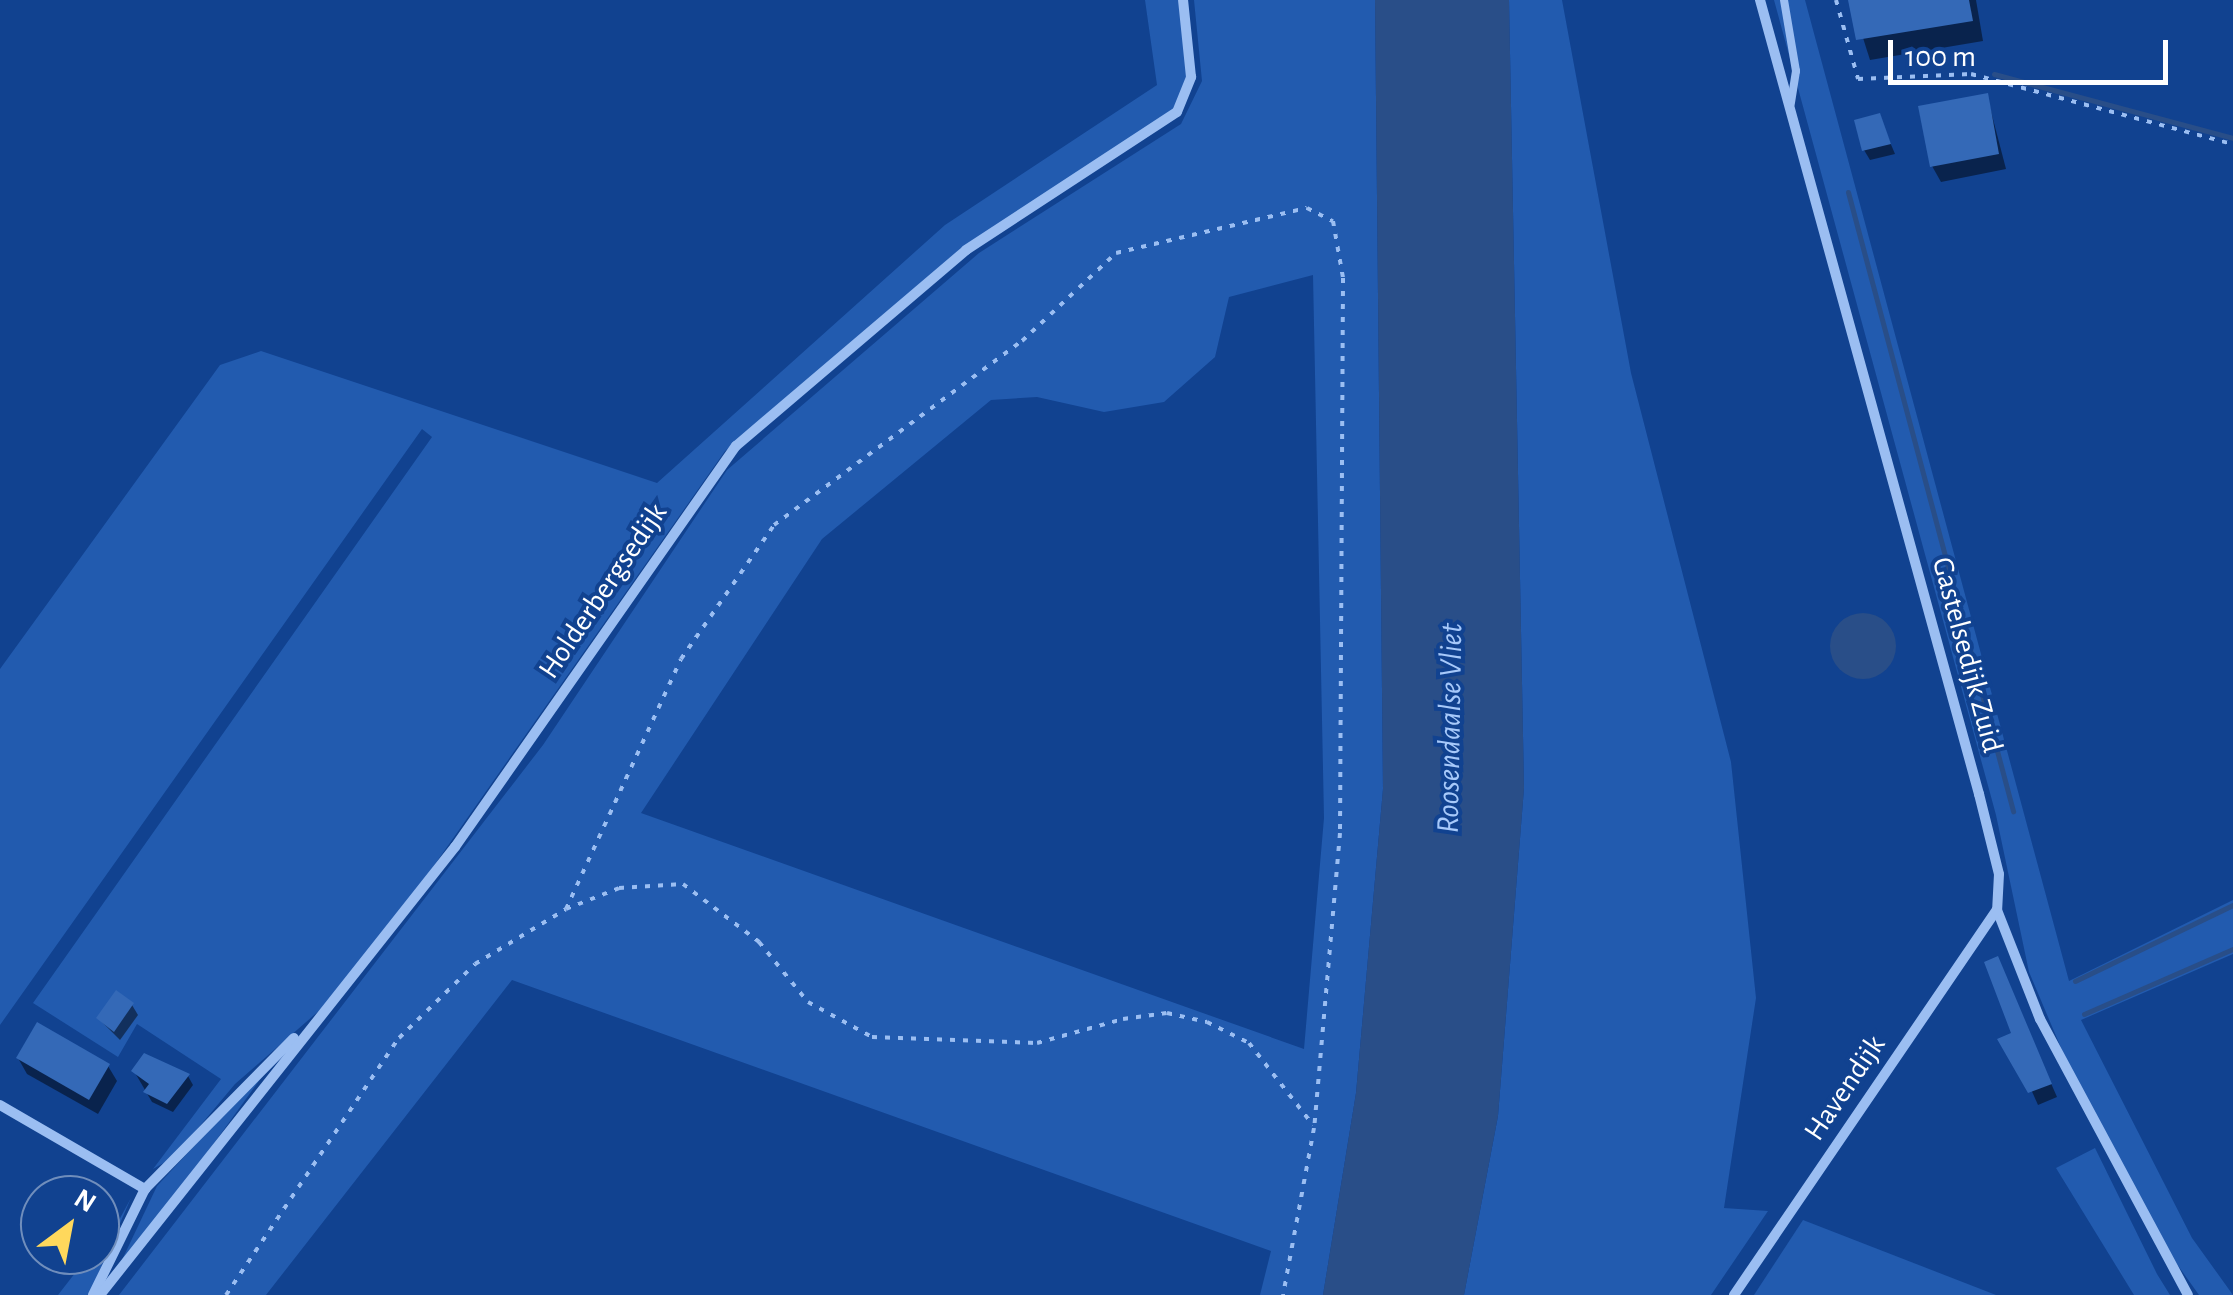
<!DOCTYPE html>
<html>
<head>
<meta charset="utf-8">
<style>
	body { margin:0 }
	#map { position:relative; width:2233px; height:1295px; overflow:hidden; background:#114290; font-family:"Alegreya Sans",sans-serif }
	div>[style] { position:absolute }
	.green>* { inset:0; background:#225baf }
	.water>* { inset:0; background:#294e88 }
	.round { border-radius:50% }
	.shadow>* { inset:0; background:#0007 }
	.stream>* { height:5px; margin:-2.5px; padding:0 2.5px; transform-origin:2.5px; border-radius:2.5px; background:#294e88 }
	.building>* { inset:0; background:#3469b7 }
	.path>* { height:4px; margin-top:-2px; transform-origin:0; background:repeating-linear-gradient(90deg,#9bbef2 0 5px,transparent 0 13px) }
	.service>* { height:8px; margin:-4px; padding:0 4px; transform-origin:4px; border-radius:4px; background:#9bbef2 }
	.minor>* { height:10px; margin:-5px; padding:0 5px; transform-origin:5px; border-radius:5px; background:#9bbef2 }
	span { translate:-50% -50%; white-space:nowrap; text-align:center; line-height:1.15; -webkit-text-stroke:8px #114290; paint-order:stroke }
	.street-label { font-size:30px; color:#fff }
	.water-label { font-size:32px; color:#a7c9fa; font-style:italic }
	.north { position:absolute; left:20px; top:1175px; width:100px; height:100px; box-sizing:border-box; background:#114290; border:2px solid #708ebc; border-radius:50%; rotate:32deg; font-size:28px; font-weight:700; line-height:40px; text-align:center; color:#fff }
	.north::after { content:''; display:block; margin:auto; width:35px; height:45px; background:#ffd85c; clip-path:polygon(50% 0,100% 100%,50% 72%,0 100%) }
	.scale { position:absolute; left:1888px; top:40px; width:280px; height:45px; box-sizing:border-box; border:5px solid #fff; border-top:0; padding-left:12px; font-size:30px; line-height:35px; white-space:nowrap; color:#fff; -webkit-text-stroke:8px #114290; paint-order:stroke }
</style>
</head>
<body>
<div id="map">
	<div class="green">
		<div style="clip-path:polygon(1145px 0,1181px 0,1190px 50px,1186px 92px,1165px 120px,961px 249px,725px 451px,407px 904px,321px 1009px,235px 1084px,174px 1157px,153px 1169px,221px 1079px,137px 1024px,118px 1057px,33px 1003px,432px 437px,422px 429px,0 1025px,0 669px,220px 365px,261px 351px,657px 483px,945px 225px,1157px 85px)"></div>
		<div style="clip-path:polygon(evenodd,1194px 0,1375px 0,1383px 789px,1356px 1093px,1323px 1295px,1260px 1295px,1271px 1251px,512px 980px,266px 1295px,119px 1295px,543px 745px,727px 470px,979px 253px,1181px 124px,1202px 81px,1194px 0,1313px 275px,1324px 818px,1304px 1049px,641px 813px,822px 539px,991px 400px,1037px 397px,1104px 412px,1164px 402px,1215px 357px,1229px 297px,1313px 275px)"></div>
		<div style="clip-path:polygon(1509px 0,1562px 0,1631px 373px,1731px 762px,1756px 998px,1724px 1208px,1768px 1211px,1711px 1295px,1464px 1295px,1498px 1116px,1524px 788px)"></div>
		<div style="clip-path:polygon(1774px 0,1805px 0,2069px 981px,2233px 900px,2233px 954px,2081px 1020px,2192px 1238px,2233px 1295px,2199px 1295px,2169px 1253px,2078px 1088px,2029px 972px,1996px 815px)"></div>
		<div style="clip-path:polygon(274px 1060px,181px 1189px,113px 1279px,157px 1186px)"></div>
		<div style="clip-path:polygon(2095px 1148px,2157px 1274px,2170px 1295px,2134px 1295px,2056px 1168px)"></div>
		<div style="clip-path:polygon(131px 1198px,89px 1295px,58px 1295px,89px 1255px,100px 1255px)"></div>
		<div style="clip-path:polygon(1803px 1220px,1996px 1295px,1754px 1295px)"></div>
	</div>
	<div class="water">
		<div style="clip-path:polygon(1375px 0,1509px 0,1524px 788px,1498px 1116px,1464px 1295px,1323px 1295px,1356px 1093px,1383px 789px)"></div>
		<div class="round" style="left:1830px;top:613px;width:66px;height:66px"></div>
	</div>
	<div class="shadow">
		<div style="clip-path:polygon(1851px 0,1976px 0,1983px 41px,1870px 60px)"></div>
		<div style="clip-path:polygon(1987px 96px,2006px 169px,1941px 182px,1932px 166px)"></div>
		<div style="clip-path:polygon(1879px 116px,1895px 154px,1870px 160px,1864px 150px)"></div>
		<div style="clip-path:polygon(1997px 959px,2057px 1097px,2038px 1105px,2021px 1067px)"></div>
		<div style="clip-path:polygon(132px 1005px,138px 1015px,120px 1040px,98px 1018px)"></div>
		<div style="clip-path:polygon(18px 1058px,108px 1066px,117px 1081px,98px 1114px,27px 1074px)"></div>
		<div style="clip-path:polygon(134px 1071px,188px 1076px,193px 1085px,173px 1112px,152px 1102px)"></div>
	</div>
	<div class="stream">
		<div style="left:1994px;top:74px;width:247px;rotate:15deg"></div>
		<div style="left:1848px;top:192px;width:641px;rotate:75.07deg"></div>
		<div style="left:2075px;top:981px;width:175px;rotate:-25.7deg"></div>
		<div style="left:2084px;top:1014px;width:163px;rotate:-23.6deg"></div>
	</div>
	<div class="building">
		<div style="clip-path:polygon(1848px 0,1969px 0,1973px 21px,1856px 40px)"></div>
		<div style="clip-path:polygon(1988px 93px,1999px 154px,1930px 167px,1918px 106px)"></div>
		<div style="clip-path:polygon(1880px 113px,1891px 144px,1862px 151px,1854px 120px)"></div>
		<div style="clip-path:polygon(1998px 956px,2052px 1084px,2028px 1093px,1997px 1039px,2011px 1033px,1984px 962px)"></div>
		<div style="clip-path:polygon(116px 990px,134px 1003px,114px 1032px,96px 1018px)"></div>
		<div style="clip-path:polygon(37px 1022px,110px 1064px,89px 1100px,16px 1058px)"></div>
		<div style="clip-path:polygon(144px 1053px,190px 1074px,167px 1104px,143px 1092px,149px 1084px,131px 1071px)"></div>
	</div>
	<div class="path">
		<div style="left:1836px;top:0;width:82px;rotate:74.4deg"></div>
		<div style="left:1858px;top:79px;width:113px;rotate:-2.5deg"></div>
		<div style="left:1971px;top:74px;width:271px;rotate:15deg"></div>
		<div style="left:566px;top:909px;width:57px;rotate:-21.6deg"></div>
		<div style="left:619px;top:888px;width:64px;rotate:-3.6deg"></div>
		<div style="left:683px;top:884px;width:96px;rotate:37.3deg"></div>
		<div style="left:759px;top:942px;width:77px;rotate:50.8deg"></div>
		<div style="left:808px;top:1002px;width:73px;rotate:28.7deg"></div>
		<div style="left:872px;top:1037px;width:165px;rotate:2.1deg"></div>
		<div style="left:1037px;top:1043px;width:89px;rotate:-15.6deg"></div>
		<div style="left:1123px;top:1019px;width:44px;rotate:-7.8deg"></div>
		<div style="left:1167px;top:1013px;width:41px;rotate:12.7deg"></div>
		<div style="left:1207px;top:1022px;width:47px;rotate:26.6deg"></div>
		<div style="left:1249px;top:1043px;width:104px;rotate:52deg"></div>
		<div style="left:226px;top:1295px;width:310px;rotate:-56.1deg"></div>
		<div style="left:399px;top:1038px;width:106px;rotate:-44.2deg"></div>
		<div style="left:475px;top:964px;width:106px;rotate:-31.1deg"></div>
		<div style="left:566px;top:909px;width:275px;rotate:-65.3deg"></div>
		<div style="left:681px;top:659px;width:163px;rotate:-55.2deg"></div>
		<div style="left:774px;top:525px;width:309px;rotate:-36.6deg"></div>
		<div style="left:1022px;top:341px;width:129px;rotate:-43.1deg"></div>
		<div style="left:1116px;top:253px;width:196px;rotate:-13.3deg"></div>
		<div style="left:1307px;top:208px;width:29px;rotate:27deg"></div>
		<div style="left:1333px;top:221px;width:58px;rotate:80deg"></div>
		<div style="left:1343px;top:278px;width:555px;rotate:90.31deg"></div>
		<div style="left:1340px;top:833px;width:296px;rotate:95deg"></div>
		<div style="left:1314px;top:1128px;width:170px;rotate:100.5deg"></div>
	</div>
	<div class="service">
		<div style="left:1784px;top:0;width:72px;rotate:80.4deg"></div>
		<div style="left:1796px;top:71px;width:33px;rotate:99deg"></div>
	</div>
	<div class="minor">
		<div style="left:1760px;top:0;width:824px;rotate:74.58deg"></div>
		<div style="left:1979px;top:794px;width:82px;rotate:76deg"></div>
		<div style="left:1999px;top:874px;width:36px;rotate:93deg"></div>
		<div style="left:1997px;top:910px;width:117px;rotate:68.5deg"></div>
		<div style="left:2040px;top:1019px;width:313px;rotate:61.8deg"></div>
		<div style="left:0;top:1105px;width:168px;rotate:30.1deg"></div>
		<div style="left:93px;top:1295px;width:118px;rotate:-63.9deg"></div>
		<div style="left:145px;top:1189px;width:212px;rotate:-45.4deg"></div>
		<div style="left:100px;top:1295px;width:572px;rotate:-51.61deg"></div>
		<div style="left:455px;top:847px;width:490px;rotate:-55deg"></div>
		<div style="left:736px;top:446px;width:302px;rotate:-40.4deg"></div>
		<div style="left:966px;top:250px;width:252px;rotate:-33.2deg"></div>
		<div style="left:1177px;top:112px;width:38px;rotate:-68deg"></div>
		<div style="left:1191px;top:77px;width:77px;rotate:-95.9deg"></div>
		<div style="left:1734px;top:1295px;width:466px;rotate:-55.7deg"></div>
	</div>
	<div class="street-label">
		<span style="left:603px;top:591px;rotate:-56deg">Holderbergsedijk</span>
		<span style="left:1967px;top:655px;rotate:75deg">Gastelsedijk Zuid</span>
		<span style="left:1845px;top:1088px;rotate:-56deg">Havendijk</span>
	</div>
	<div class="water-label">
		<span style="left:1450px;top:728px;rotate:-89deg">Roosendaalse Vliet</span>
	</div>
	<div class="north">N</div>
	<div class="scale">100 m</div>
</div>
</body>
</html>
